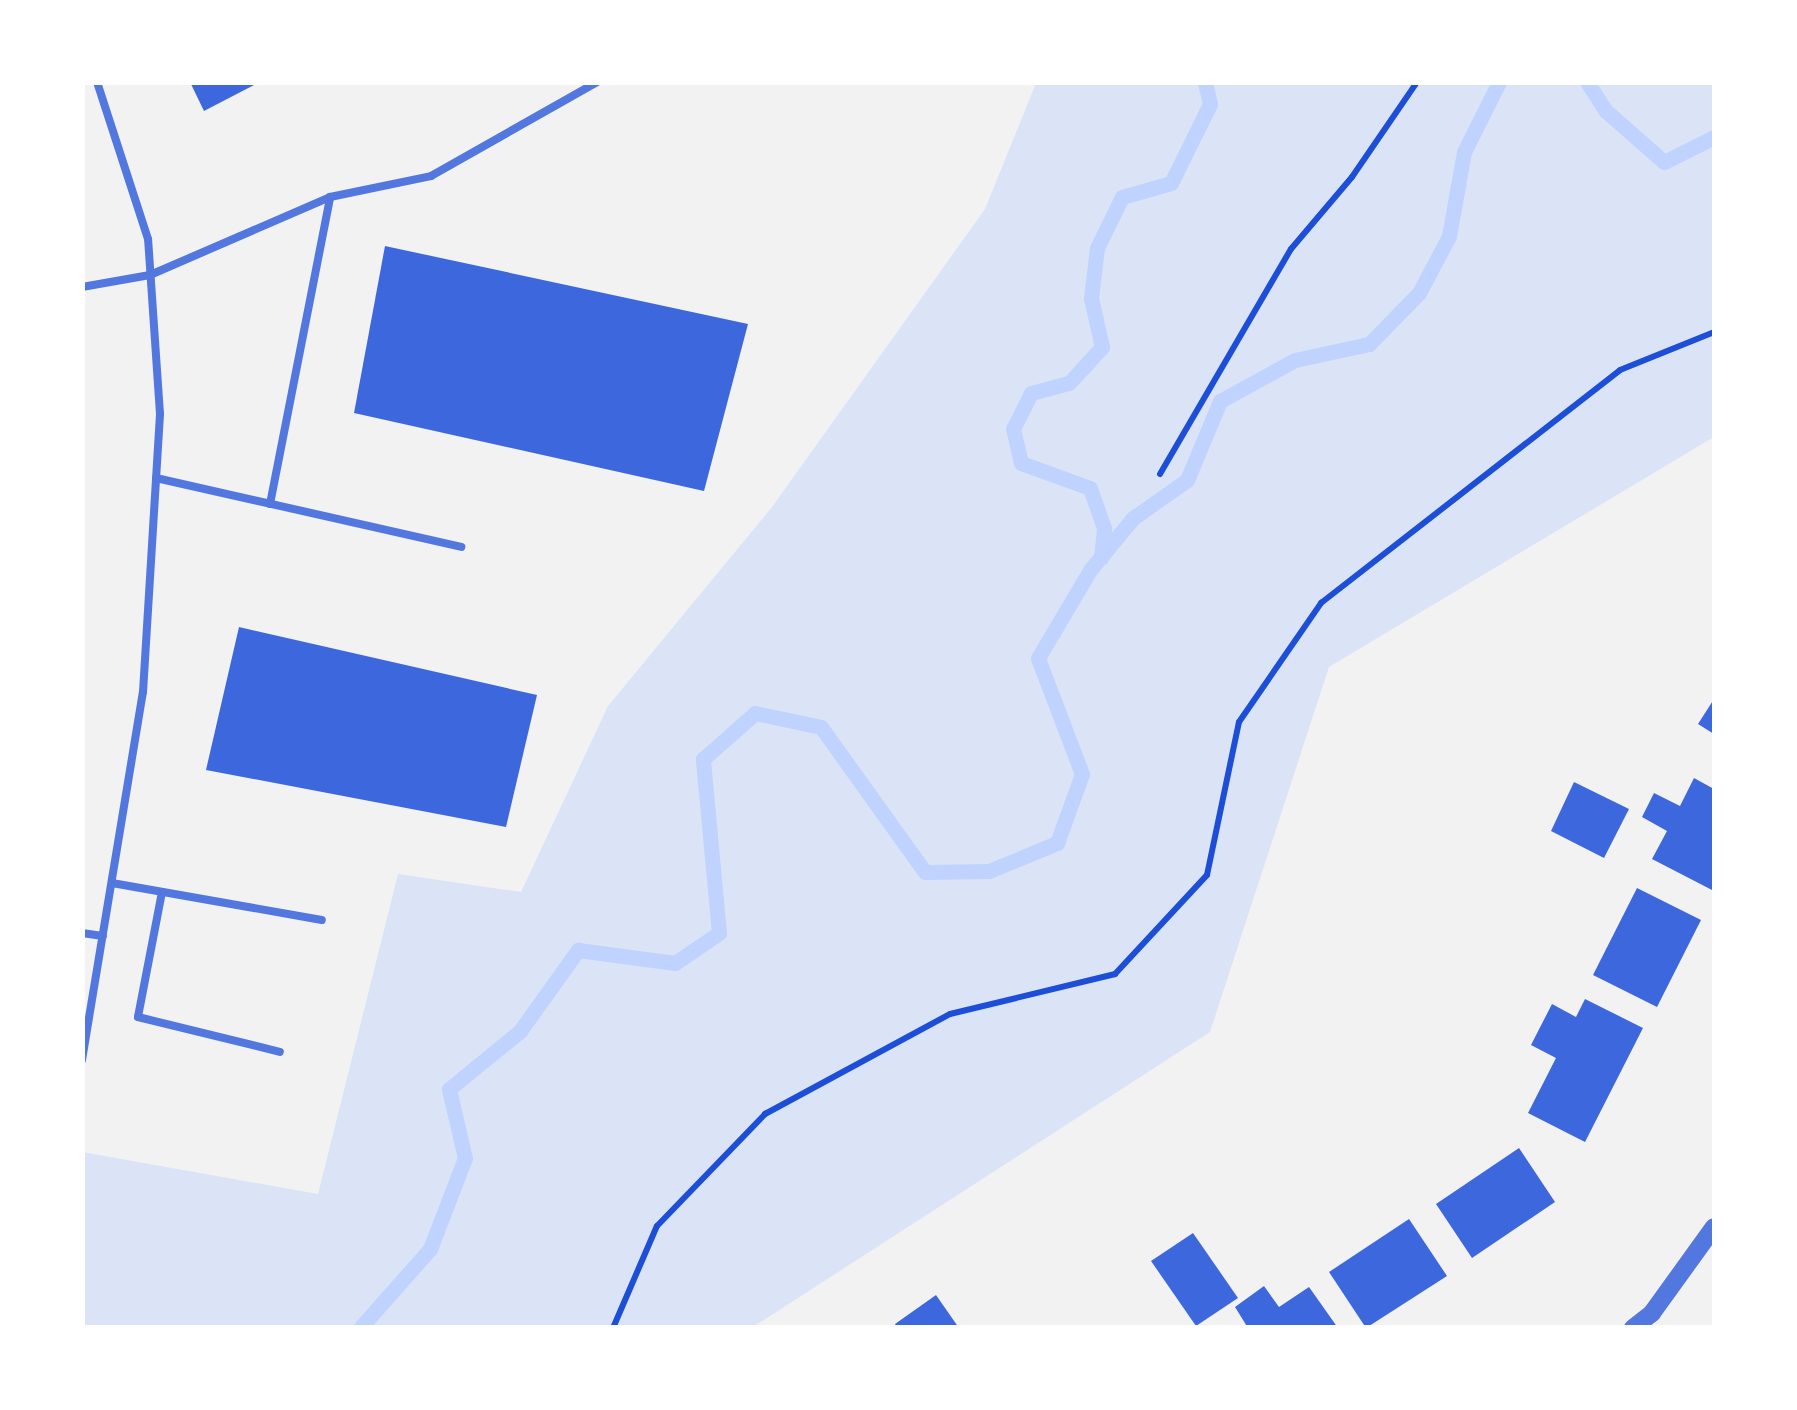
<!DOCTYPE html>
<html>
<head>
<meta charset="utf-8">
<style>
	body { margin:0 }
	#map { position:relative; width:1797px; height:1410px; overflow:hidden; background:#f2f2f2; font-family:"Fira Sans Condensed",sans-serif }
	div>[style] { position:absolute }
	.green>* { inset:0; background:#dbe4f7 }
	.stream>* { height:15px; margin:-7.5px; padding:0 7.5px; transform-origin:7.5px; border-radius:7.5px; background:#bfd3fe }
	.building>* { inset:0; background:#3d67dc }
	.path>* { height:6px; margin:-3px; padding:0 3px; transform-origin:3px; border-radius:3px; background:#1d4ed8 }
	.service>* { height:8px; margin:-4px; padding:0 4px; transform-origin:4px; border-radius:4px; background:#5277de }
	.tertiary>* { height:18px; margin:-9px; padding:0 9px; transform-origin:9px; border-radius:9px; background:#5277de }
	span { translate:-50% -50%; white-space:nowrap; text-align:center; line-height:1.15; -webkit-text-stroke:8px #fff; paint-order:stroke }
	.frame { position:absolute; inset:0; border:85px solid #fff; pointer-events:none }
</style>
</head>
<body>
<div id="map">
	<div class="green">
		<div style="clip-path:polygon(1036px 83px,1714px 83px,1714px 437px,1329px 667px,1210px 1032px,753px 1327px,83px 1327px,82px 1152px,318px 1194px,398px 874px,521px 892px,608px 706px,772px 507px,985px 209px)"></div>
	</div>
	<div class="stream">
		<div style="left:1587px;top:82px;width:35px;rotate:57deg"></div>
		<div style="left:1606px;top:111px;width:77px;rotate:41.3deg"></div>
		<div style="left:1664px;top:162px;width:56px;rotate:-26.6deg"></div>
		<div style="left:1101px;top:558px;width:30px;rotate:-84deg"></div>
		<div style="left:1104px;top:528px;width:42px;rotate:-109.3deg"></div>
		<div style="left:1090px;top:488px;width:73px;rotate:-160.1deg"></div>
		<div style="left:1021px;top:463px;width:35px;rotate:-103deg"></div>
		<div style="left:1013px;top:429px;width:40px;rotate:-63.4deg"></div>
		<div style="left:1031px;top:393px;width:39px;rotate:-15deg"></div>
		<div style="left:1069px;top:383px;width:49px;rotate:-47.5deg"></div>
		<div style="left:1102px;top:347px;width:50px;rotate:-102.7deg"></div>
		<div style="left:1091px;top:298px;width:50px;rotate:-83.2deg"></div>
		<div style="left:1097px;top:248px;width:57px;rotate:-63.9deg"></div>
		<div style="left:1122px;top:197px;width:51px;rotate:-15.9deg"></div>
		<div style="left:1171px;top:183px;width:88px;rotate:-63.7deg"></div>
		<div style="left:1210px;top:104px;width:23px;rotate:-103deg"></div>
		<div style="left:360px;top:1328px;width:106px;rotate:-48.5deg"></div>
		<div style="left:430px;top:1249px;width:97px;rotate:-69deg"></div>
		<div style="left:465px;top:1158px;width:71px;rotate:-103.1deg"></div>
		<div style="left:449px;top:1089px;width:92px;rotate:-39.2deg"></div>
		<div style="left:520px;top:1031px;width:100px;rotate:-54.4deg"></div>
		<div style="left:578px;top:950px;width:98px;rotate:7.6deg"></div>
		<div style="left:675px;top:963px;width:53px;rotate:-34.3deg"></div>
		<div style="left:719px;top:933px;width:175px;rotate:-95.3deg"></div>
		<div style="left:703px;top:759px;width:69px;rotate:-41.5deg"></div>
		<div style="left:755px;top:713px;width:67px;rotate:12deg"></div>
		<div style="left:821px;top:727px;width:178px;rotate:54.4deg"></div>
		<div style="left:925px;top:872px;width:64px;rotate:-0.9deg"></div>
		<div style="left:989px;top:871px;width:74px;rotate:-22.4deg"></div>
		<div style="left:1057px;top:843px;width:73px;rotate:-70.1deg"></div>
		<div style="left:1082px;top:774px;width:124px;rotate:-110.8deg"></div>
		<div style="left:1038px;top:658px;width:102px;rotate:-59.4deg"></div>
		<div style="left:1090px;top:570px;width:67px;rotate:-50.4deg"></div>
		<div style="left:1133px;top:518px;width:66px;rotate:-35.1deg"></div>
		<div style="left:1187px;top:480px;width:86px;rotate:-67.3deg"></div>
		<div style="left:1220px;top:401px;width:85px;rotate:-28.7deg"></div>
		<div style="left:1295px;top:360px;width:76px;rotate:-12.2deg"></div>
		<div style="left:1369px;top:344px;width:71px;rotate:-45.6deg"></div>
		<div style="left:1419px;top:293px;width:64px;rotate:-62.2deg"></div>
		<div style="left:1449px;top:236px;width:85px;rotate:-79.9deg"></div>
		<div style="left:1464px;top:152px;width:78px;rotate:-63.4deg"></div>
	</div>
	<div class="building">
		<div style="clip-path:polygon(190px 82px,260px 82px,204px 111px)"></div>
		<div style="clip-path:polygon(385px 246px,748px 324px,704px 491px,354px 413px)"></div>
		<div style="clip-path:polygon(239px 627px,537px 695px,506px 827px,206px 770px)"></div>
		<div style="clip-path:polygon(1714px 699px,1714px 734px,1698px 724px)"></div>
		<div style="clip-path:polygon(1694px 778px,1714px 789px,1712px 890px,1652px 859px,1667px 831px,1642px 817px,1654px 793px,1680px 806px)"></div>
		<div style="clip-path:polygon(1574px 782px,1629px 809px,1604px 858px,1551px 831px)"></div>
		<div style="clip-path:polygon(1637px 888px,1701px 920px,1657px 1007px,1593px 975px)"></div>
		<div style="clip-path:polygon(1585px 999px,1643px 1028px,1585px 1142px,1528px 1113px,1556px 1058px,1531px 1045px,1552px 1004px,1576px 1017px)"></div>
		<div style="clip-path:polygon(1519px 1148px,1555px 1202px,1472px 1258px,1436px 1204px)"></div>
		<div style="clip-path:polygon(1409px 1219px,1447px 1276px,1366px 1328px,1329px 1272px)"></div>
		<div style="clip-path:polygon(1193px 1233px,1238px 1298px,1196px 1326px,1151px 1261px)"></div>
		<div style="clip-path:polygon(1264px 1286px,1279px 1307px,1309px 1287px,1338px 1328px,1248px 1328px,1235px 1307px)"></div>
		<div style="clip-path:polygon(936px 1295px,959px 1328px,897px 1328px,895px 1324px)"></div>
	</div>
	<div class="path">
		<div style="left:1160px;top:474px;width:260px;rotate:-59.8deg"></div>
		<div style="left:1291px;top:249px;width:94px;rotate:-49.7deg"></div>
		<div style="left:1352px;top:177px;width:115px;rotate:-55.6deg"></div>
		<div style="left:613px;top:1328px;width:111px;rotate:-66.7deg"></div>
		<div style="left:657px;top:1226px;width:156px;rotate:-46deg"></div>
		<div style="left:765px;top:1114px;width:210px;rotate:-28.4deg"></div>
		<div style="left:950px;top:1014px;width:170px;rotate:-13.6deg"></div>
		<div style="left:1115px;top:974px;width:135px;rotate:-47.1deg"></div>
		<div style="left:1207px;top:875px;width:156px;rotate:-78.2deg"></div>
		<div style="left:1239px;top:722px;width:145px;rotate:-55.4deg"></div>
		<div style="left:1321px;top:603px;width:379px;rotate:-37.9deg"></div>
		<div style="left:1620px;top:370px;width:101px;rotate:-22deg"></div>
	</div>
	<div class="service">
		<div style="left:82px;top:287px;width:69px;rotate:-10deg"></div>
		<div style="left:150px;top:275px;width:196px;rotate:-23.4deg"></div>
		<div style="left:330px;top:197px;width:103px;rotate:-11.7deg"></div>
		<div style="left:431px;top:176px;width:191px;rotate:-29.5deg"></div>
		<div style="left:156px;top:478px;width:313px;rotate:12.7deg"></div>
		<div style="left:270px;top:504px;width:313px;rotate:-78.9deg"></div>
		<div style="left:112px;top:883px;width:213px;rotate:10deg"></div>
		<div style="left:162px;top:892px;width:127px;rotate:100.9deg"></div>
		<div style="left:138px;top:1017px;width:146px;rotate:13.8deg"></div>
		<div style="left:82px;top:933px;width:21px;rotate:8deg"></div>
		<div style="left:82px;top:1060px;width:373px;rotate:-80.6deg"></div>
		<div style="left:143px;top:692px;width:279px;rotate:-86.5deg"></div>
		<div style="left:160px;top:414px;width:175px;rotate:-93.9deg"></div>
		<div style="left:148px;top:239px;width:165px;rotate:-108deg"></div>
	</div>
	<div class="tertiary">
		<div style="left:1633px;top:1328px;width:24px;rotate:-38deg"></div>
		<div style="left:1652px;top:1313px;width:106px;rotate:-54.2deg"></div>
	</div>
	<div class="frame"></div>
</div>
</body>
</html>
